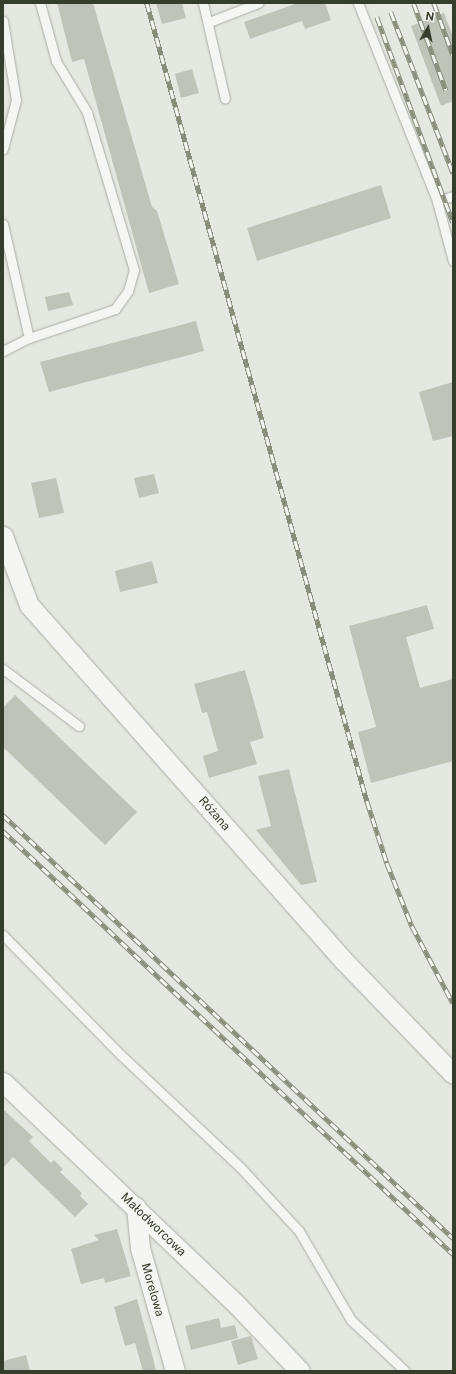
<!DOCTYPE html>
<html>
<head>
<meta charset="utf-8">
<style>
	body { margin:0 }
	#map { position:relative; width:456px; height:1374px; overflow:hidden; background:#e5e8e1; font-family:"Public Sans",sans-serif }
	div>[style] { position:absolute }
	.building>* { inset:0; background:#bfc4b9 }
	.roads { filter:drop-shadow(0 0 1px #a9aea3) drop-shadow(0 0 1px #a9aea3) }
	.service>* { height:9px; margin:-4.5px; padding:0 4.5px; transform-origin:4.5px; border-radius:4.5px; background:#f5f6f3 }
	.minor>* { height:19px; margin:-9.5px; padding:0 9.5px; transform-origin:9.5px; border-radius:9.5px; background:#f5f6f3 }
	.rail>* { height:4.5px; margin-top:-2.25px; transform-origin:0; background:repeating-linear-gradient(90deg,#f3f5f0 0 9px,#878f7c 0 18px); box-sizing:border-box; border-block:1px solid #878f7c }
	span { translate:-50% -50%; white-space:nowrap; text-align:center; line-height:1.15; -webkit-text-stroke:4px #f3f5f0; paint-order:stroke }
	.street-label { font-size:12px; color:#353d2b }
	.frame { position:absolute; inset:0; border:4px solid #353d2b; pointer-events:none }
	.north { position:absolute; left:408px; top:8px; width:40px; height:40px; -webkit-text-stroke:3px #f3f5f0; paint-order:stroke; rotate:9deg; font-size:11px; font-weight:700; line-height:16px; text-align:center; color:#353d2b }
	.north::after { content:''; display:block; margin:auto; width:14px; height:18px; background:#353d2b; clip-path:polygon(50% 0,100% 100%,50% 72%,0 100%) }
</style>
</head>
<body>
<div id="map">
	<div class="building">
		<div style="clip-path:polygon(57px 3px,93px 3px,152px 207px,157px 211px,179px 284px,149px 293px,84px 59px,72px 62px)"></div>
		<div style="clip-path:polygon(156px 3px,182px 3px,186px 18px,162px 24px)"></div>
		<div style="clip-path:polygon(298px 3px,325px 3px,331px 20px,305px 29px,302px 21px,250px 39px,244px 22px)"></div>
		<div style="clip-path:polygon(444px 13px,453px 37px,453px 101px,441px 106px,411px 26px)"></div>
		<div style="clip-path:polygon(192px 69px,199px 93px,181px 98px,175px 74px)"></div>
		<div style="clip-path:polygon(381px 185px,391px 218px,257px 261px,247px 228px)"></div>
		<div style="clip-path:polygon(69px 292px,73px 305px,48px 311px,45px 297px)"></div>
		<div style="clip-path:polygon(196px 321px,204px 351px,49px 392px,40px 362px)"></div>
		<div style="clip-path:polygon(453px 382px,453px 436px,433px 441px,419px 392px)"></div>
		<div style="clip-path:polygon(154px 474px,159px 493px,139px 498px,134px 478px)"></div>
		<div style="clip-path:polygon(56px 478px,64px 513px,39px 518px,31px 483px)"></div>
		<div style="clip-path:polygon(152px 561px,158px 583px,120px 592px,115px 571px)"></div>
		<div style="clip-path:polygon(427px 605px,434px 629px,406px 637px,420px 688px,453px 679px,453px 761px,371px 783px,358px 732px,376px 727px,349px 626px)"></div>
		<div style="clip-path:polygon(245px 670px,264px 738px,250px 742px,257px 764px,209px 778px,203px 756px,218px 751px,207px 712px,202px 713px,194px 684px)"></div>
		<div style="clip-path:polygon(15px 695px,137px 812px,105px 845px,3px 747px,3px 708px)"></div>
		<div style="clip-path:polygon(289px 769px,317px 882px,301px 885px,256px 830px,271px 826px,258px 776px)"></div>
		<div style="clip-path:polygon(3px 1109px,33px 1137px,29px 1141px,51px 1163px,54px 1160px,63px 1169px,60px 1172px,82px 1193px,80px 1196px,88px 1204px,75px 1217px,13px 1157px,3px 1168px)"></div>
		<div style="clip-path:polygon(117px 1229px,131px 1276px,105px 1283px,104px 1278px,81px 1284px,71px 1249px,99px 1240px,94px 1235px)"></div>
		<div style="clip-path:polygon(137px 1299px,152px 1354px,156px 1371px,143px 1371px,135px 1343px,125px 1346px,114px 1307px)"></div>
		<div style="clip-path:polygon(219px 1318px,221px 1328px,235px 1325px,238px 1338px,191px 1350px,185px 1326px)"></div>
		<div style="clip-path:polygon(251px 1336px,258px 1359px,238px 1365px,231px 1341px)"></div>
		<div style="clip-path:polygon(26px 1355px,30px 1371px,3px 1371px,3px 1361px)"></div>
	</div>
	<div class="roads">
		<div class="service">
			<div style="left:203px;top:3px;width:98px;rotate:77.1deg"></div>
			<div style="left:358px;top:3px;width:213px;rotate:68.2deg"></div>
			<div style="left:437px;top:201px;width:62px;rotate:75.1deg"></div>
			<div style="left:3px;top:21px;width:80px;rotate:80.7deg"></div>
			<div style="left:16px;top:100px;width:51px;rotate:104.9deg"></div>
			<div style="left:209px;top:22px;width:53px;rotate:-21.2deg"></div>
			<div style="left:437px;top:201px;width:17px;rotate:-17deg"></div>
			<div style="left:3px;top:224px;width:117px;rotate:77.2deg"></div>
			<div style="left:3px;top:351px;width:29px;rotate:-27deg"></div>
			<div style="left:29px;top:338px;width:91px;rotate:-18.6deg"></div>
			<div style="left:115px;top:309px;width:22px;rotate:-54deg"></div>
			<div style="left:128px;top:291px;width:22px;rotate:-74deg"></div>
			<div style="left:134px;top:270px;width:165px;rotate:-106.6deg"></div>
			<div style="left:87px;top:112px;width:60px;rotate:-121.3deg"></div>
			<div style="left:56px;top:61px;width:60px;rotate:-105.4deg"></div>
			<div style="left:3px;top:669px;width:95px;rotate:36.9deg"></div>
			<div style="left:3px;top:935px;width:168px;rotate:45.5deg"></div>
			<div style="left:121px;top:1055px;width:163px;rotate:43.3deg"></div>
			<div style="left:240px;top:1167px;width:87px;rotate:47.3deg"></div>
			<div style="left:299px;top:1231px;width:103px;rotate:59.7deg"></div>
			<div style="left:351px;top:1320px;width:74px;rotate:43.4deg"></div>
		</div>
		<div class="minor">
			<div style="left:3px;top:536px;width:74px;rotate:69.4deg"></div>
			<div style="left:29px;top:605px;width:474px;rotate:48.5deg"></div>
			<div style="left:343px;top:960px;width:158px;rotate:46deg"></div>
			<div style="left:3px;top:1082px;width:325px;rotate:43.6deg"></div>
			<div style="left:238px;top:1306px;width:90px;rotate:46.4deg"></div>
			<div style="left:136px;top:1207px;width:41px;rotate:84.4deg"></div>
			<div style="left:140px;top:1248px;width:128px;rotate:74.1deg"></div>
		</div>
	</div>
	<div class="rail">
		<div style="left:147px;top:3px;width:828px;rotate:74.59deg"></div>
		<div style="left:367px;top:801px;width:65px;rotate:72.1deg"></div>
		<div style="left:387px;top:863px;width:68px;rotate:68.4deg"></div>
		<div style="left:412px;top:926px;width:87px;rotate:62deg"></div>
		<div style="left:434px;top:3px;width:55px;rotate:69.9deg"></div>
		<div style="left:414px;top:4px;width:92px;rotate:69.6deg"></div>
		<div style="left:391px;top:12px;width:173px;rotate:68.9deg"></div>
		<div style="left:377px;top:17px;width:219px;rotate:69.7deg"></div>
		<div style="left:3px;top:815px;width:618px;rotate:43.23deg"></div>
		<div style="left:3px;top:831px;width:618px;rotate:43.23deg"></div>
	</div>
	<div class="street-label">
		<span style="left:214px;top:814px;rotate:49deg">Różana</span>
		<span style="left:153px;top:1225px;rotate:44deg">Małodworcowa</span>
		<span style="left:152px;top:1290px;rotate:74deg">Morelowa</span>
	</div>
	<div class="frame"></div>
	<div class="north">N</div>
</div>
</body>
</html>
